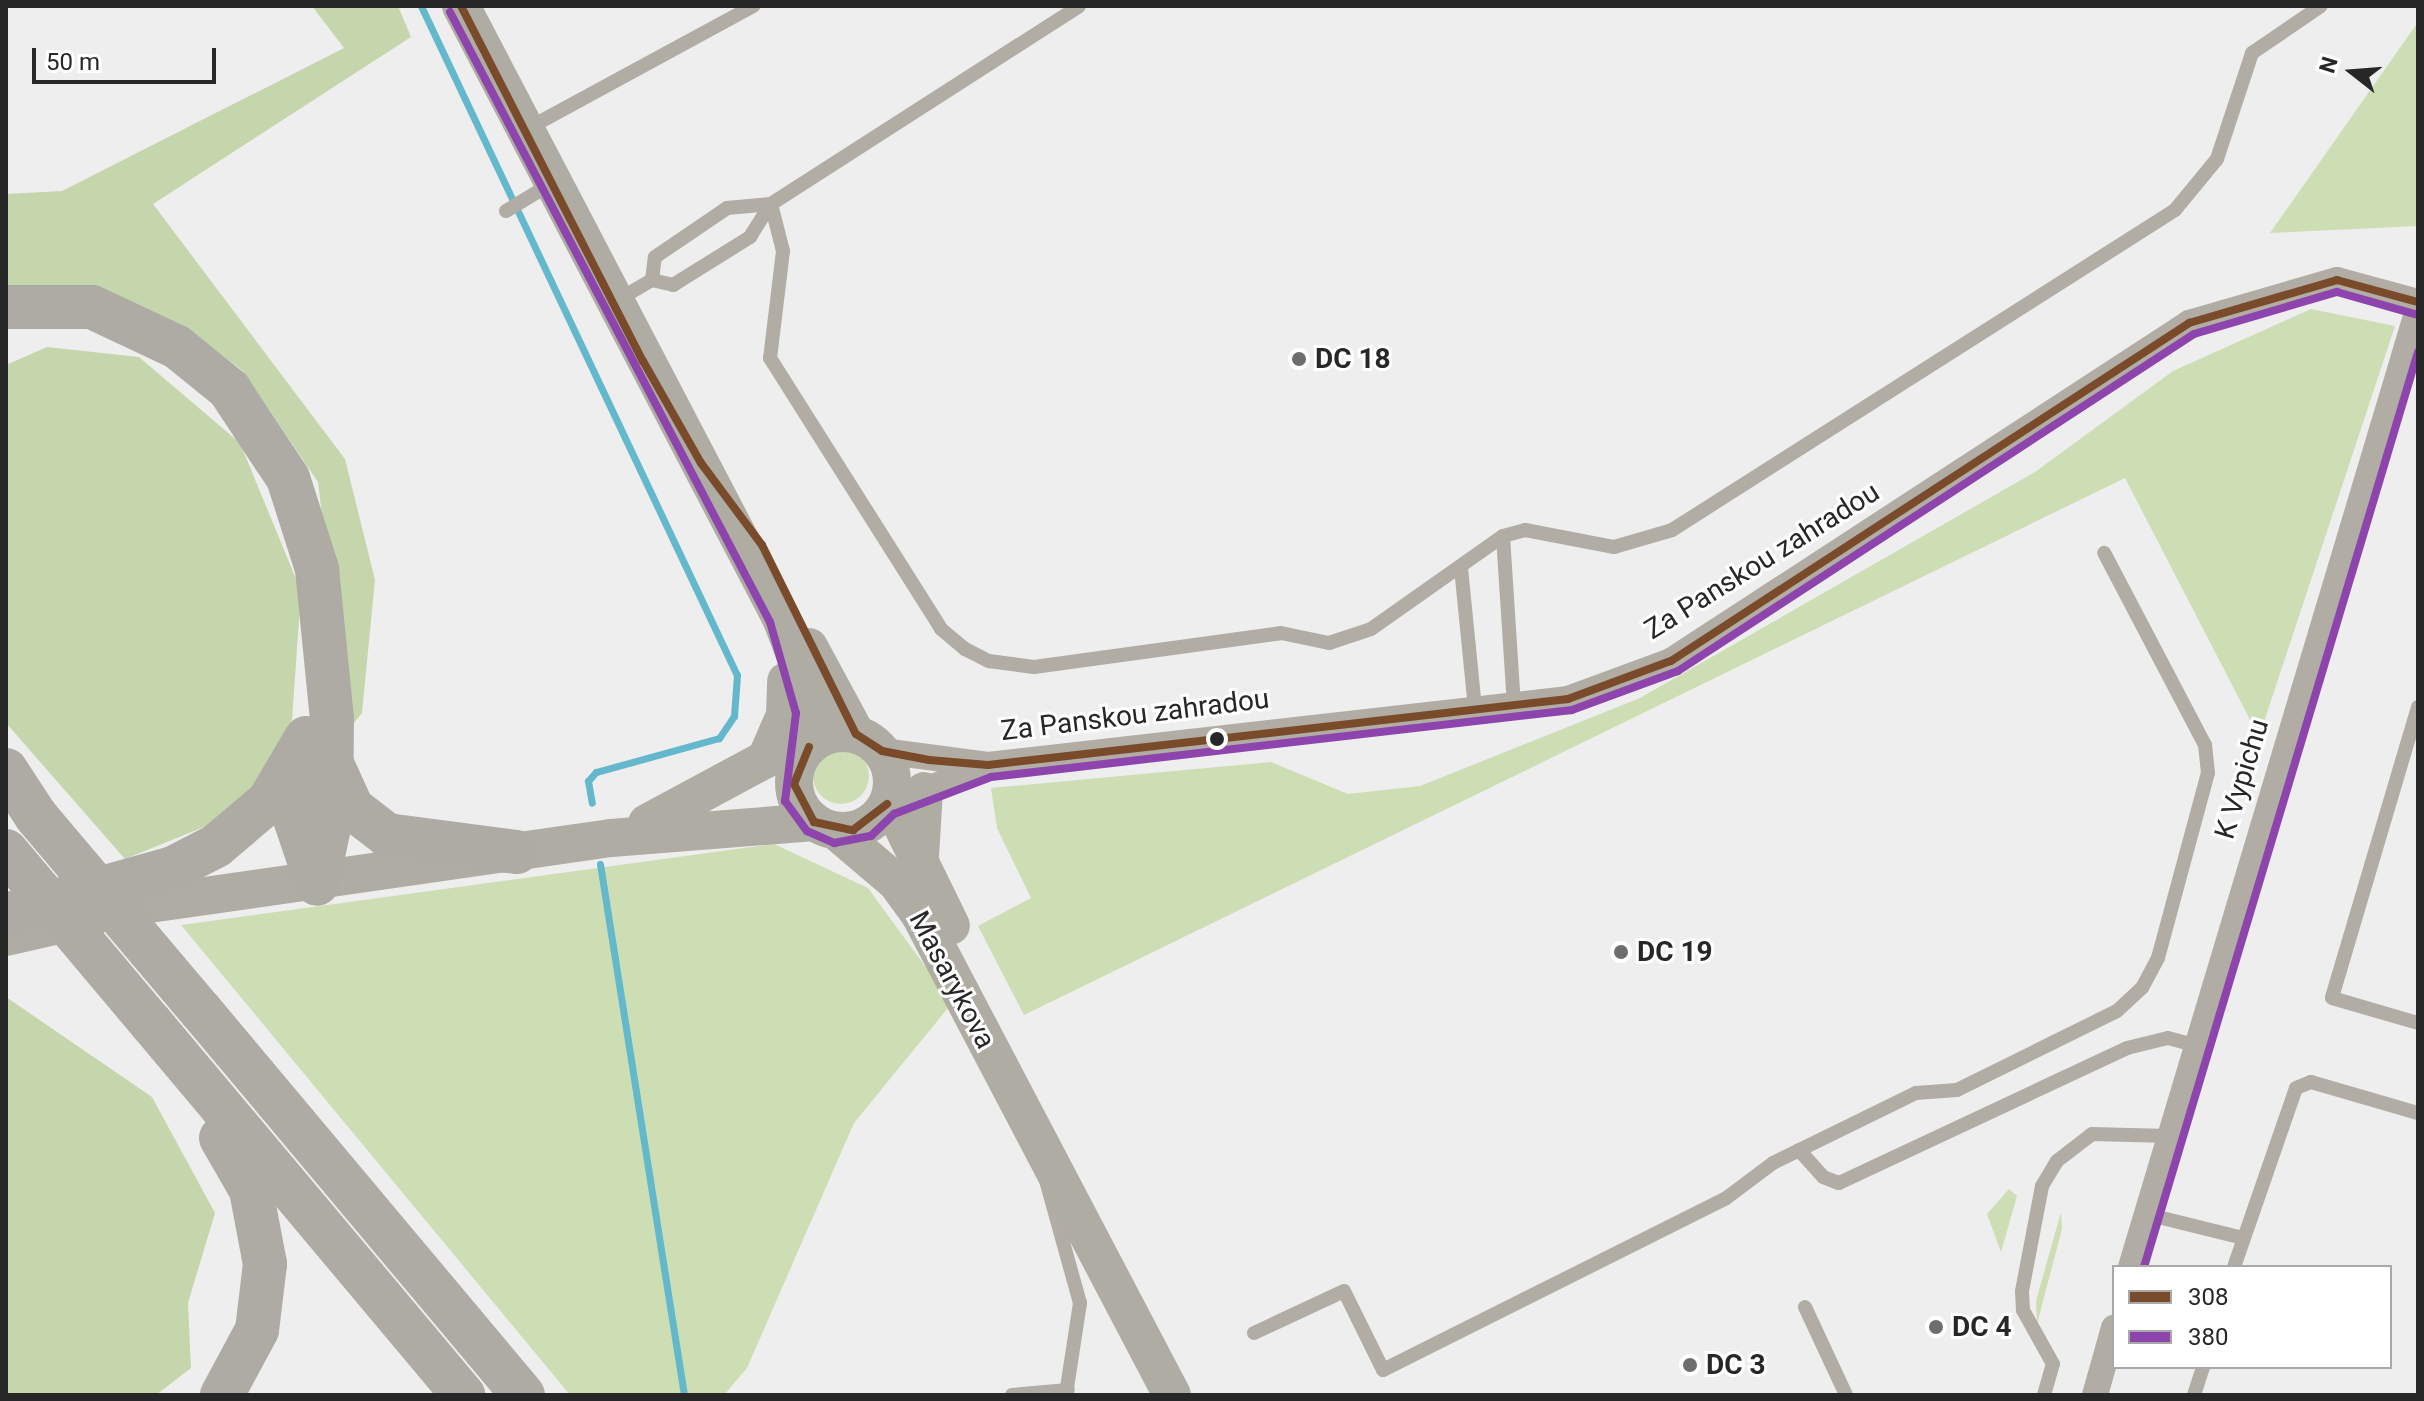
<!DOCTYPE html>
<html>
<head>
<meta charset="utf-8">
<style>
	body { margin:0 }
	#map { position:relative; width:2424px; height:1401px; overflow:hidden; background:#eeeeef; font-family:Roboto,sans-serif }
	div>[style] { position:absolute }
	.green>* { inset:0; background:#cddeb4 }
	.round { border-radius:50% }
	.forest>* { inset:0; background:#c6d6ac }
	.stream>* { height:7px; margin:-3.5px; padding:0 3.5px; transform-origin:3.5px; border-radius:3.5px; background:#63b8cb }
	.service>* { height:14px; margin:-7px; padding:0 7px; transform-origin:7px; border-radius:7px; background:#b1ada4 }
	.minor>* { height:26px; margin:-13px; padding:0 13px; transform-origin:13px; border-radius:13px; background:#b1ada4 }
	.secondary>* { height:38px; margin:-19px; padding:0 19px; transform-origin:19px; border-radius:19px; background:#afaca3 }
	.secondary>.ring { margin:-19px; padding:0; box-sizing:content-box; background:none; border:38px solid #afaca3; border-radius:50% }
	.motorway>* { height:44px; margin:-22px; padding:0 22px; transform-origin:22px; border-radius:22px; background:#adaba4 }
	.motorway-bridge>* { height:44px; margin:-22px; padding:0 22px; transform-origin:22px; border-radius:22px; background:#adaba4 }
	.bus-1>* { height:8px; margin:-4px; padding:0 4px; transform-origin:4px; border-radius:4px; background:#7a4b2a }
	.bus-2>* { height:8px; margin:-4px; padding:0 4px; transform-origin:4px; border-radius:4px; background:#8e44ad }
	.dots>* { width:22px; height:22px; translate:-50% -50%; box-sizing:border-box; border:4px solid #fff; border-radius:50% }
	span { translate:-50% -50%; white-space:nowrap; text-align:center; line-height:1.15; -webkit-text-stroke:6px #fff; paint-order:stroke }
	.poi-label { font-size:28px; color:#272728; font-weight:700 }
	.left { translate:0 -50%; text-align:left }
	.street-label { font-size:28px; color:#272728 }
	.frame { position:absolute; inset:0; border:8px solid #272728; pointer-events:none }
	.legend { position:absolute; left:2112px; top:1265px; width:280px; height:104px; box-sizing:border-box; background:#fff; border:2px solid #a9a9a9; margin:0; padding:10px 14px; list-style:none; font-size:24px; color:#272728 }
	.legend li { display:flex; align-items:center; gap:16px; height:40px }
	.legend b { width:40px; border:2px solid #a9a9a9 }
	.north { position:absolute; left:2312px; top:32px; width:80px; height:80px; -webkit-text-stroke:6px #fff; paint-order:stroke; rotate:287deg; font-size:22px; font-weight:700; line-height:32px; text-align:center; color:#272728 }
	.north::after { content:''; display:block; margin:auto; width:28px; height:36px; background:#272728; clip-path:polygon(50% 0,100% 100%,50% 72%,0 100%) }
	.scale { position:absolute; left:32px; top:48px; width:184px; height:36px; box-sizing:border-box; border:4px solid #272728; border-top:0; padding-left:10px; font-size:24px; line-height:28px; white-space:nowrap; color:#272728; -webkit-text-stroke:6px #fff; paint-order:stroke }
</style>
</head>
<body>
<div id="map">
	<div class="green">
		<div style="clip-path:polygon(2418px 22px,2418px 226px,2270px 233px)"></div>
		<div style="clip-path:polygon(2311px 309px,2395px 326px,2259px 737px,2125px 478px,1024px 1015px,978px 926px,1031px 898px,997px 828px,991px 788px,1271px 762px,1348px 794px,1420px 786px,1640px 698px,2035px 472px,2173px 371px)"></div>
		<div class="round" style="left:813px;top:748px;width:56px;height:56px"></div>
		<div style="clip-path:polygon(774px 844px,868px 888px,952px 1003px,854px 1123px,747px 1368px,724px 1395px,570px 1395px,181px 925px)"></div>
		<div style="clip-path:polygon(2009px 1189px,2017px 1196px,2001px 1252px,1987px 1214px)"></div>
		<div style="clip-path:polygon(2061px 1212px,2062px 1229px,2037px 1324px,2036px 1301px)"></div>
	</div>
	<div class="forest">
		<div style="clip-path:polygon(312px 6px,398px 6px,411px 37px,153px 204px,345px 459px,375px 580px,362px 713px,348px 730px,318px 482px,243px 371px,190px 331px,6px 294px,6px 194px,62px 191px,344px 48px)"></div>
		<div style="clip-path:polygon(47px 347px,139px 357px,240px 443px,301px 591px,292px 720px,241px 812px,125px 859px,6px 723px,6px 365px)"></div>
		<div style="clip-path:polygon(6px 997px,152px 1097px,215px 1213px,188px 1303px,191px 1368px,156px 1395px,6px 1395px)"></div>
	</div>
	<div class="stream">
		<div style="left:421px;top:6px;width:740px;rotate:64.72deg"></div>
		<div style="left:737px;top:675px;width:41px;rotate:94.2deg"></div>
		<div style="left:734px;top:716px;width:27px;rotate:124deg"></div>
		<div style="left:719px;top:738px;width:128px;rotate:164.5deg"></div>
		<div style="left:596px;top:772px;width:12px;rotate:132deg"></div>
		<div style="left:588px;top:781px;width:22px;rotate:80deg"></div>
		<div style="left:600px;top:864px;width:538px;rotate:81.01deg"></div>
	</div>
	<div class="service">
		<div style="left:525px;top:130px;width:260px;rotate:-28.5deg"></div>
		<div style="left:771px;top:204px;width:49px;rotate:75.7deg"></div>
		<div style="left:783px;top:251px;width:108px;rotate:96.9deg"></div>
		<div style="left:770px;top:358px;width:320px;rotate:57.7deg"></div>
		<div style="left:941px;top:629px;width:31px;rotate:40deg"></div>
		<div style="left:965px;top:649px;width:27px;rotate:27deg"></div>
		<div style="left:989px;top:661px;width:45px;rotate:7.6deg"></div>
		<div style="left:1034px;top:667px;width:249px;rotate:-7.8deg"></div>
		<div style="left:1281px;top:633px;width:49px;rotate:11.8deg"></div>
		<div style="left:1329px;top:643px;width:44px;rotate:-18.4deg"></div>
		<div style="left:1371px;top:629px;width:161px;rotate:-35.2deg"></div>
		<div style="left:1503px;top:536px;width:23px;rotate:-15deg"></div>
		<div style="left:1525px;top:530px;width:91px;rotate:10.8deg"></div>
		<div style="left:1614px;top:547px;width:60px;rotate:-16.3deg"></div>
		<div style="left:1672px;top:530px;width:596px;rotate:-32.46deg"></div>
		<div style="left:2175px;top:210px;width:66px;rotate:-50.5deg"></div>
		<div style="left:2217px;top:159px;width:112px;rotate:-71.7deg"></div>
		<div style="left:2252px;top:53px;width:83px;rotate:-34.3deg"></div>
		<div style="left:506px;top:211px;width:54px;rotate:-31.3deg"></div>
		<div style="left:652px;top:280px;width:23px;rotate:-83deg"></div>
		<div style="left:655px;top:257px;width:87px;rotate:-34.2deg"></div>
		<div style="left:727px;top:208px;width:44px;rotate:-5.2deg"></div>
		<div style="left:616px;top:301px;width:42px;rotate:-30.3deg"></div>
		<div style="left:652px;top:280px;width:22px;rotate:13deg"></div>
		<div style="left:673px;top:285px;width:91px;rotate:-31.9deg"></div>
		<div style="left:750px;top:237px;width:39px;rotate:-58deg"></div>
		<div style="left:771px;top:204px;width:366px;rotate:-32.7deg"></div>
		<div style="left:1503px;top:536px;width:170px;rotate:86.3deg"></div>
		<div style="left:1461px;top:568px;width:141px;rotate:84.3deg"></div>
		<div style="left:2418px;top:707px;width:303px;rotate:106.5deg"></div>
		<div style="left:2332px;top:998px;width:90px;rotate:16.2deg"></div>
		<div style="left:1799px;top:1150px;width:36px;rotate:48deg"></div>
		<div style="left:1823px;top:1177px;width:17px;rotate:21deg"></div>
		<div style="left:1839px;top:1183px;width:318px;rotate:-25.1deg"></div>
		<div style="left:2127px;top:1048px;width:42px;rotate:-13.7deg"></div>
		<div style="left:2168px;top:1038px;width:28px;rotate:15deg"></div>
		<div style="left:1045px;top:1177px;width:131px;rotate:74.5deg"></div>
		<div style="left:1080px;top:1303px;width:93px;rotate:98.7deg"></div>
		<div style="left:2146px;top:1214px;width:100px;rotate:13.9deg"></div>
		<div style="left:2234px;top:1267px;width:189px;rotate:-70.9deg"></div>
		<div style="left:2296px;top:1088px;width:16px;rotate:-22deg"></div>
		<div style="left:2311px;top:1082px;width:111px;rotate:16.2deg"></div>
		<div style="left:1805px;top:1307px;width:97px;rotate:65deg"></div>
		<div style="left:1254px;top:1333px;width:99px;rotate:-25deg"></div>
		<div style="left:1344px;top:1291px;width:88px;rotate:63.7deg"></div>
		<div style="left:1383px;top:1370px;width:382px;rotate:-26.6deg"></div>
		<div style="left:1725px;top:1199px;width:60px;rotate:-36.9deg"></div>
		<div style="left:1773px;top:1163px;width:159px;rotate:-26.1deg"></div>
		<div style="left:1916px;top:1093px;width:41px;rotate:-4.2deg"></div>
		<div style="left:1957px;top:1090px;width:178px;rotate:-26.3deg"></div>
		<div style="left:2117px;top:1011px;width:34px;rotate:-43deg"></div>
		<div style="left:2142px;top:988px;width:34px;rotate:-62deg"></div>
		<div style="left:2158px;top:958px;width:192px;rotate:-74.9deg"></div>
		<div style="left:2208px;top:773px;width:28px;rotate:-96deg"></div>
		<div style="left:2205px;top:745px;width:217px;rotate:-117.7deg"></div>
		<div style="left:1012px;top:1395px;width:56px;rotate:-5.1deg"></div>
		<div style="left:2044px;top:1395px;width:32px;rotate:-74deg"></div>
		<div style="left:2053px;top:1364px;width:62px;rotate:-119.1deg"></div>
		<div style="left:2023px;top:1310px;width:19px;rotate:-93deg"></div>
		<div style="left:2022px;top:1291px;width:107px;rotate:-79.2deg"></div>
		<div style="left:2042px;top:1186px;width:29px;rotate:-59deg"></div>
		<div style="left:2057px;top:1161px;width:44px;rotate:-37.6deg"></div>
		<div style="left:2092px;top:1134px;width:76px;rotate:1.5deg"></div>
		<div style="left:2194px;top:1395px;width:29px;rotate:-72deg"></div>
	</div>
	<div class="minor">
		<div style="left:882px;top:751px;width:107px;rotate:7.5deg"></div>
		<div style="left:988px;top:765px;width:584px;rotate:-6.49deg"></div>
		<div style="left:1568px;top:699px;width:110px;rotate:-20.3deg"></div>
		<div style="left:1671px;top:661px;width:619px;rotate:-33.12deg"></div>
		<div style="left:2189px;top:323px;width:154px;rotate:-16.2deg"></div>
		<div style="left:2337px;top:280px;width:84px;rotate:15.2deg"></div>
		<div style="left:910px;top:796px;width:84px;rotate:-21.7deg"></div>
		<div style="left:2131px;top:1267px;width:999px;rotate:-73.31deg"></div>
		<div style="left:2095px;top:1395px;width:70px;rotate:-74.2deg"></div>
	</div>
	<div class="secondary">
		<div style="left:461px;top:6px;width:691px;rotate:62.4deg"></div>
		<div style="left:781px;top:618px;width:59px;rotate:69.1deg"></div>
		<div style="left:802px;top:673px;width:74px;rotate:84.6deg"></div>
		<div style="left:809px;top:647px;width:99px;rotate:61.6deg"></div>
		<div class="ring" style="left:794px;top:733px;width:60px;height:60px"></div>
		<div style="left:893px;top:807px;width:132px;rotate:64deg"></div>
		<div style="left:647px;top:823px;width:135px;rotate:-28.3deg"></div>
		<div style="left:766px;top:759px;width:48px;rotate:-66.6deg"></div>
		<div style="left:785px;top:715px;width:34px;rotate:-88deg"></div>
		<div style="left:836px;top:831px;width:80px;rotate:40.4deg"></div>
		<div style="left:897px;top:883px;width:39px;rotate:54deg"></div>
		<div style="left:920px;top:915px;width:542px;rotate:62.3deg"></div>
		<div style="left:920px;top:856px;width:65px;rotate:-86.5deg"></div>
		<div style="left:93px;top:912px;width:523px;rotate:-8.13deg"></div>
		<div style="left:611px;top:838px;width:204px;rotate:-4.5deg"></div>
		<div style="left:6px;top:937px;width:89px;rotate:-12.9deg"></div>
	</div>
	<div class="motorway">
		<div style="left:6px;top:307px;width:86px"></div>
		<div style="left:92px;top:307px;width:94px;rotate:25.2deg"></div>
		<div style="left:177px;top:347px;width:67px;rotate:38.9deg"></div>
		<div style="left:229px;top:389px;width:107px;rotate:56.5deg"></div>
		<div style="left:288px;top:478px;width:96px;rotate:72.3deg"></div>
		<div style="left:317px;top:569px;width:152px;rotate:84.3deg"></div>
		<div style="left:332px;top:720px;width:98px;rotate:90.6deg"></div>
		<div style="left:331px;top:818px;width:67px;rotate:102deg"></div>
		<div style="left:303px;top:755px;width:67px;rotate:96deg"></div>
		<div style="left:296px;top:822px;width:65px;rotate:71.3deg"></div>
		<div style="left:333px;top:766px;width:46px;rotate:65.7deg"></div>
		<div style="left:352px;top:808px;width:44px;rotate:37.6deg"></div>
		<div style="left:387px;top:835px;width:131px;rotate:7.5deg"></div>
		<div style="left:6px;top:770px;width:55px;rotate:56.9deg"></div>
		<div style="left:6px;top:915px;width:173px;rotate:-15.7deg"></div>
		<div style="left:173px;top:868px;width:48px;rotate:-27.1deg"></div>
		<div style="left:216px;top:846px;width:70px;rotate:-40.3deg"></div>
		<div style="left:269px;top:801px;width:73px;rotate:-59.6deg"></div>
		<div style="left:201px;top:1011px;width:501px;rotate:50.02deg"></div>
		<div style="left:151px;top:1023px;width:486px;rotate:50deg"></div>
		<div style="left:221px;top:1138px;width:60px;rotate:60deg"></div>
		<div style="left:251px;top:1190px;width:75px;rotate:79.3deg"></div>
		<div style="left:265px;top:1264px;width:66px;rotate:96.9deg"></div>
		<div style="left:257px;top:1330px;width:74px;rotate:118.3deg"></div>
	</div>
	<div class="motorway-bridge">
		<div style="left:36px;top:816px;width:255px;rotate:49.8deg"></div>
		<div style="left:6px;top:851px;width:225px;rotate:49.9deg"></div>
	</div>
	<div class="bus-1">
		<div style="left:461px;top:6px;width:399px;rotate:62.9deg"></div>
		<div style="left:643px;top:361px;width:117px;rotate:60.4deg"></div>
		<div style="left:701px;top:463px;width:102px;rotate:53.4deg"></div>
		<div style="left:762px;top:545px;width:211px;rotate:63.6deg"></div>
		<div style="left:856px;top:734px;width:31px;rotate:33deg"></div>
		<div style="left:882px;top:751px;width:48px;rotate:10.8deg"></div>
		<div style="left:929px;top:760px;width:59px;rotate:4.8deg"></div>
		<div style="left:988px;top:765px;width:584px;rotate:-6.49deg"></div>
		<div style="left:1568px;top:699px;width:110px;rotate:-20.3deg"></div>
		<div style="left:1671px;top:661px;width:619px;rotate:-33.12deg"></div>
		<div style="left:2189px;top:323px;width:154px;rotate:-16.2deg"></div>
		<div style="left:2337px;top:280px;width:84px;rotate:15.2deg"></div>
		<div style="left:809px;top:747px;width:40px;rotate:112deg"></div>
		<div style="left:794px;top:784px;width:43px;rotate:62.2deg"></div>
		<div style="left:814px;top:822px;width:40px;rotate:12deg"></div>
		<div style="left:853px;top:830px;width:43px;rotate:-37.4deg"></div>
	</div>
	<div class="bus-2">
		<div style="left:450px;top:12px;width:689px;rotate:62.32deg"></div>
		<div style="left:770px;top:622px;width:95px;rotate:74.1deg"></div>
		<div style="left:796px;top:713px;width:89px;rotate:97.1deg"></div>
		<div style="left:785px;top:801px;width:37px;rotate:54deg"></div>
		<div style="left:807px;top:831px;width:30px;rotate:24deg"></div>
		<div style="left:834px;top:843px;width:38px;rotate:-11deg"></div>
		<div style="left:871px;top:836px;width:32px;rotate:-44deg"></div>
		<div style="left:894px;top:814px;width:104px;rotate:-20.9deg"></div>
		<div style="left:991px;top:777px;width:585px;rotate:-6.58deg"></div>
		<div style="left:1572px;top:710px;width:113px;rotate:-20.2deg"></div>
		<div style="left:1678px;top:671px;width:616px;rotate:-33.15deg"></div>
		<div style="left:2194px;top:334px;width:149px;rotate:-16.4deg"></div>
		<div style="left:2337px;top:292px;width:81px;rotate:15.8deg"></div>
		<div style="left:2144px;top:1267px;width:955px;rotate:-73.33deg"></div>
	</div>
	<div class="dots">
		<div style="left:1299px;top:359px;background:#6d6d6e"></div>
		<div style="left:1217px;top:739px;background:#272728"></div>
		<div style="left:1621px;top:952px;background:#6d6d6e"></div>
		<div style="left:1936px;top:1327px;background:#6d6d6e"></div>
		<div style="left:1690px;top:1365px;background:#6d6d6e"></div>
	</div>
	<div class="poi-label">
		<span class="left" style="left:1315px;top:359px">DC 18</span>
		<span class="left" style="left:1637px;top:952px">DC 19</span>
		<span class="left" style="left:1952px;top:1327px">DC 4</span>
		<span class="left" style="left:1706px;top:1365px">DC 3</span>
	</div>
	<div class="street-label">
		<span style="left:1762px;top:561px;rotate:-32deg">Za Panskou zahradou</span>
		<span style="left:1135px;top:715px;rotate:-7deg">Za Panskou zahradou</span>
		<span style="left:2242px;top:779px;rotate:-73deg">K Vypichu</span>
		<span style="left:952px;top:980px;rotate:62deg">Masarykova</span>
	</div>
	<div class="frame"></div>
	<ul class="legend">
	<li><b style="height:10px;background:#7a4b2a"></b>308</li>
	<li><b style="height:10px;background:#8e44ad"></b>380</li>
	</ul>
	<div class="north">N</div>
	<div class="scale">50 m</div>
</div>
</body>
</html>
